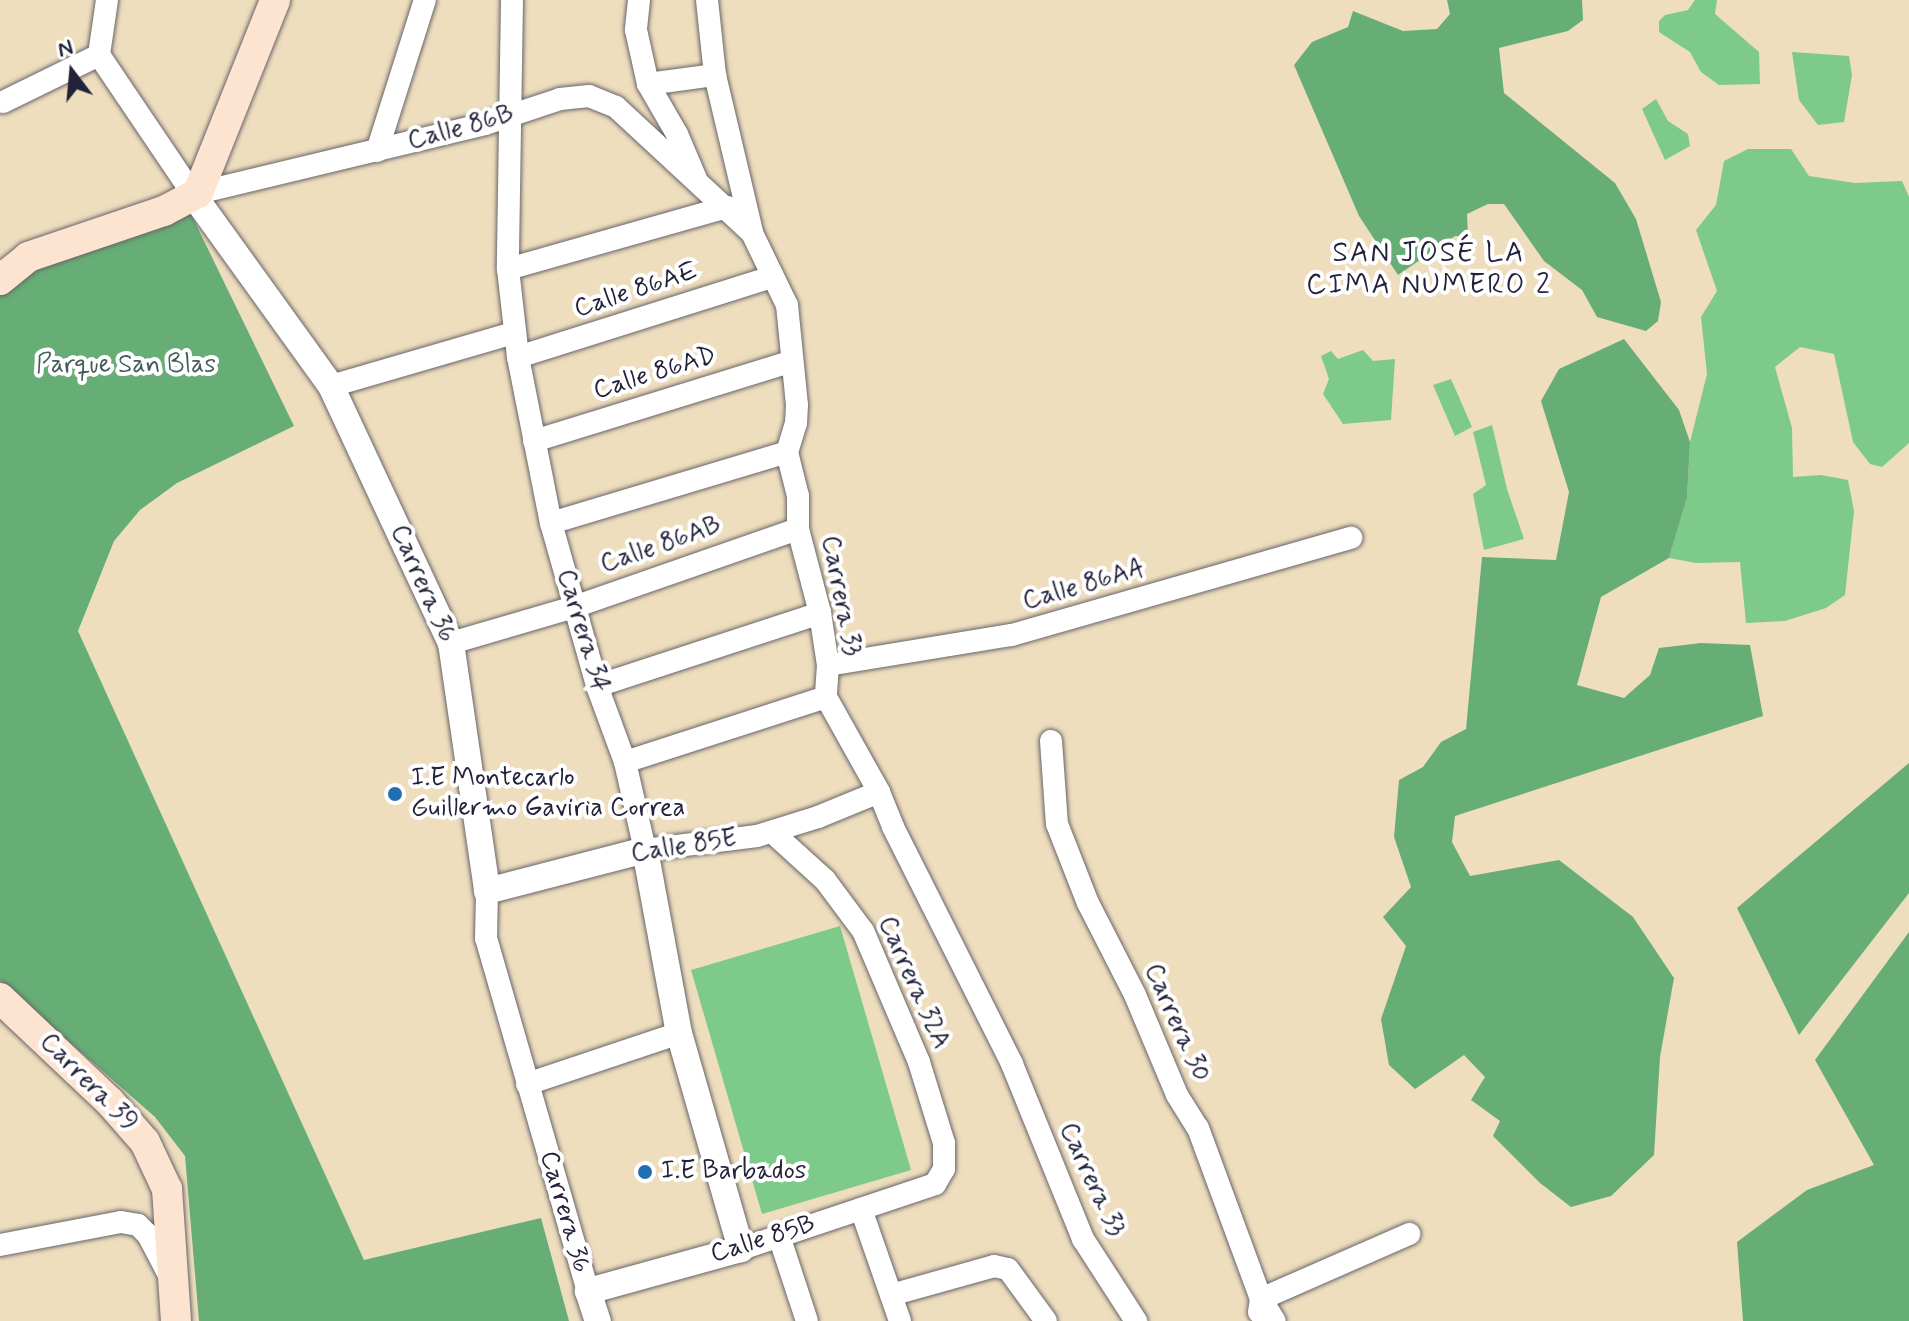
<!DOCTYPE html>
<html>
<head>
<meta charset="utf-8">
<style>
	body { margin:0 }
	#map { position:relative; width:1909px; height:1321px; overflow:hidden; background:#eedebe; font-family:Mynerve,sans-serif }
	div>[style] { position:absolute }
	.green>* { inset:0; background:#7dca8a }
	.forest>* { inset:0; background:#66ae76 }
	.roads { filter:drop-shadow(0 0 2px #696469) drop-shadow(0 0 2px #696469) }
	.minor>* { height:22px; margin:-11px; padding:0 11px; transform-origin:11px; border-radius:11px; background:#fff }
	.tertiary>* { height:26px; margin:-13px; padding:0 13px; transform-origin:13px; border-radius:13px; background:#fff }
	.secondary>* { height:30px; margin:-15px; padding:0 15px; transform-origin:15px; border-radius:15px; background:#fde4d1 }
	.dots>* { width:22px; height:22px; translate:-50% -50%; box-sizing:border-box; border:4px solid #fff; border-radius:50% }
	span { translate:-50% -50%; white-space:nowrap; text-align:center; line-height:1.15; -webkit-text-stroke:8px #fff; paint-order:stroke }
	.street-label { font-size:26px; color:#22223b }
	.park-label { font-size:26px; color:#425d57 }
	.poi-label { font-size:26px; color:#22223b }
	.left { translate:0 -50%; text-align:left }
	.neighbourhood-label { font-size:28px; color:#22223b; letter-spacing:2px }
	.north { position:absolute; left:32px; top:32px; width:80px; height:80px; -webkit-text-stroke:6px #fff; paint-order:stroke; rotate:344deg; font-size:22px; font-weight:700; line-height:32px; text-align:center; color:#22223b }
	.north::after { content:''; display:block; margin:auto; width:28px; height:36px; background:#22223b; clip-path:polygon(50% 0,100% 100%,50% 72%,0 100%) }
</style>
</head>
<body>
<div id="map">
	<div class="green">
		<div style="clip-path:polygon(1695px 0,1717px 0,1715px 14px,1759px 52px,1760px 84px,1719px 85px,1701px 72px,1690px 52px,1659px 32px,1659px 21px,1665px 15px,1688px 10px)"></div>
		<div style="clip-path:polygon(1792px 52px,1849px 56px,1852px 75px,1844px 122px,1818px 125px,1799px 100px)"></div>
		<div style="clip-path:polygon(1656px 99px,1668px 121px,1688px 134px,1690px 146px,1665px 160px,1642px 109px)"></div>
		<div style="clip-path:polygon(1748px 149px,1791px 149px,1809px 176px,1855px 183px,1902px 181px,1909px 197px,1909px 443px,1882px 467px,1870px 464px,1853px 442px,1834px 354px,1800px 347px,1775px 367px,1792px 428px,1793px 477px,1821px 475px,1848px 480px,1854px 511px,1845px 595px,1826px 608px,1785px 621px,1746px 623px,1740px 562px,1696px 563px,1669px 558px,1687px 498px,1690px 442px,1707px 374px,1701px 317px,1717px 291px,1696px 230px,1716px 205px,1724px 161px)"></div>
		<div style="clip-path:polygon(1363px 350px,1373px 361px,1395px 359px,1391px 420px,1343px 424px,1323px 394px,1329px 379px,1321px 356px,1331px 351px,1338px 359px)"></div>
		<div style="clip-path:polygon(1451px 379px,1472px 427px,1455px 436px,1433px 385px)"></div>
		<div style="clip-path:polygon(1492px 425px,1507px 489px,1524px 539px,1484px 550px,1473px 494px,1486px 485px,1473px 432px)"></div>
		<div style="clip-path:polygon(840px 926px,911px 1170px,762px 1214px,691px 970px)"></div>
	</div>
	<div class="forest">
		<div style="clip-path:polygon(1447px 0,1582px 0,1583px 20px,1568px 31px,1499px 48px,1504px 93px,1615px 183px,1636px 219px,1661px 302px,1658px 321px,1646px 331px,1597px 317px,1582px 290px,1544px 261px,1504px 204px,1488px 204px,1467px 214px,1468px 237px,1455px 236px,1398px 275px,1359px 216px,1294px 65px,1312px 42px,1348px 27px,1353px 11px,1403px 31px,1437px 29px,1450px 14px)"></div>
		<div style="clip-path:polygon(188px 208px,294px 426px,177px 483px,140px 510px,114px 541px,78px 631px,364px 1260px,541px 1218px,569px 1321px,199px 1321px,185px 1156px,155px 1117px,0 981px,0 294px,31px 263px)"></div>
		<div style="clip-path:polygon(1624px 339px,1679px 410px,1690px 442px,1687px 498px,1669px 558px,1601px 597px,1577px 685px,1624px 698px,1650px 675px,1659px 648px,1701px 643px,1750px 645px,1763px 716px,1455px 816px,1452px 842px,1470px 876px,1559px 860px,1633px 917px,1674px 978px,1660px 1057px,1654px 1155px,1611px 1196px,1571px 1207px,1540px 1183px,1493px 1136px,1500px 1121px,1471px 1100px,1485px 1077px,1464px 1055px,1415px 1089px,1389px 1065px,1381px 1019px,1406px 946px,1383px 917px,1411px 887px,1394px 837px,1399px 780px,1423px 767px,1441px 742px,1466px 729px,1482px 557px,1556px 560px,1569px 492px,1541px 401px,1559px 369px)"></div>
		<div style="clip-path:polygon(1909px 763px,1909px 893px,1799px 1035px,1737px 908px)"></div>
		<div style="clip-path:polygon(1909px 932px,1909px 1321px,1743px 1321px,1737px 1242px,1807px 1190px,1874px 1165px,1815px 1060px)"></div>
	</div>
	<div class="roads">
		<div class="minor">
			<div style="left:107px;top:0;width:56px;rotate:98.3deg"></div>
			<div style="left:99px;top:55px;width:170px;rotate:56deg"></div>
			<div style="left:512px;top:0;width:269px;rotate:90.9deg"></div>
			<div style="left:508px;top:269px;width:89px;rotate:83.5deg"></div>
			<div style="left:518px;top:357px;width:169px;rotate:78.8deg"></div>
			<div style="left:551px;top:523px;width:169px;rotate:74.2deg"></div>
			<div style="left:597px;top:686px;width:81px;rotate:69.8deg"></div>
			<div style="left:625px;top:762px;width:90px;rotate:77.2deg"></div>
			<div style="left:645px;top:850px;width:113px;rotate:-7.1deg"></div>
			<div style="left:757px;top:836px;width:64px;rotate:-17.3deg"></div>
			<div style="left:818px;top:817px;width:66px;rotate:-22.3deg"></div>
			<div style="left:639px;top:0;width:30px;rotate:96deg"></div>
			<div style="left:636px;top:30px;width:55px;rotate:77.5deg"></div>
			<div style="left:648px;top:84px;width:58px;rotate:59.9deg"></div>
			<div style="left:677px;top:134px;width:49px;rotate:67.1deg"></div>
			<div style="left:707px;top:0;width:75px;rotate:83.9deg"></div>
			<div style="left:715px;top:75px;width:161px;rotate:76.7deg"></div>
			<div style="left:648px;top:84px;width:68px;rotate:-7.7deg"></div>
			<div style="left:3px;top:102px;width:107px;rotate:-26.1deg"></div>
			<div style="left:377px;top:151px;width:158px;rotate:-72.4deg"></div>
			<div style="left:198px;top:193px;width:295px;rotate:-13.5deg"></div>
			<div style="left:485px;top:124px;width:79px;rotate:-18.4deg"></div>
			<div style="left:560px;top:99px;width:29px;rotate:-6deg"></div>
			<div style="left:589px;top:96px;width:29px;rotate:22deg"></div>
			<div style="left:616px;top:107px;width:185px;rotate:42.8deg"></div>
			<div style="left:752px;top:233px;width:80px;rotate:64.1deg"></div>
			<div style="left:787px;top:305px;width:100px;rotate:84.3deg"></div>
			<div style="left:797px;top:405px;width:18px;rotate:93deg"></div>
			<div style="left:796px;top:423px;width:30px;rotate:107deg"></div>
			<div style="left:787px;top:452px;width:45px;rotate:76deg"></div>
			<div style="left:798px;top:496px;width:33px;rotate:90deg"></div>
			<div style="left:798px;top:529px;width:87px;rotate:75.3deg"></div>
			<div style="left:820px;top:613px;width:53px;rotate:81.3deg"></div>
			<div style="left:828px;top:665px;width:32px;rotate:94deg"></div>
			<div style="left:826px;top:697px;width:109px;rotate:60.8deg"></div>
			<div style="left:879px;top:792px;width:38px;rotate:68deg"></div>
			<div style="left:893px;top:827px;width:265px;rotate:63.3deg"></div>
			<div style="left:1012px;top:1064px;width:189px;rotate:67.9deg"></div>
			<div style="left:1083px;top:1239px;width:98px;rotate:57.1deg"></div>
			<div style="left:508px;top:269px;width:228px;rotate:-15.8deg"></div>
			<div style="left:518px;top:357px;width:266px;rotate:-17.5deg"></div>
			<div style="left:331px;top:386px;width:191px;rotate:-16.2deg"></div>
			<div style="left:534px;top:441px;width:270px;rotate:-17.2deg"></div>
			<div style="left:551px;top:523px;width:246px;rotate:-16.7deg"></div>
			<div style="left:451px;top:643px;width:128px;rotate:-16.3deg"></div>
			<div style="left:574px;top:607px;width:237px;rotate:-19.2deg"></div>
			<div style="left:828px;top:665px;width:186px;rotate:-9.3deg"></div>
			<div style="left:1012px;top:635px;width:353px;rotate:-16deg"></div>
			<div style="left:597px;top:686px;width:235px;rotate:-18.1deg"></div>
			<div style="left:1051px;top:741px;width:83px;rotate:85.9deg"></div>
			<div style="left:1057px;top:824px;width:85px;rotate:68.6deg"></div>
			<div style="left:1088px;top:903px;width:103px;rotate:62.9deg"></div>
			<div style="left:1135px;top:995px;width:108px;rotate:67.2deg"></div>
			<div style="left:1177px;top:1095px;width:39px;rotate:58deg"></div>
			<div style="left:1198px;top:1128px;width:182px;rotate:69.8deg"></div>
			<div style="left:1261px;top:1299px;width:26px;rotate:58deg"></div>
			<div style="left:625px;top:762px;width:211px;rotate:-17.9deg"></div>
			<div style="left:487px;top:891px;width:47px;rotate:91.2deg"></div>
			<div style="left:486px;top:938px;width:367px;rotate:73.9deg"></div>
			<div style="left:527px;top:1084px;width:160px;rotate:-18.5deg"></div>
			<div style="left:861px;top:1209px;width:119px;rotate:70.8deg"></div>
			<div style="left:779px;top:1236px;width:89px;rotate:71.8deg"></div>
			<div style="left:0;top:1245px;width:123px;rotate:-10.8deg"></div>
			<div style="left:121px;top:1222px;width:17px;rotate:10deg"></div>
			<div style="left:138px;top:1225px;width:14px;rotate:45deg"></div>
			<div style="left:148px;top:1235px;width:45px;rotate:62.3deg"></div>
			<div style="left:741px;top:1249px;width:205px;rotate:-18.5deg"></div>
			<div style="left:935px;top:1184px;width:17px;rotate:-59deg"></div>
			<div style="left:944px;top:1169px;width:26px;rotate:-90deg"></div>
			<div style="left:944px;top:1143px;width:85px;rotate:-107.2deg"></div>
			<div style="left:919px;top:1062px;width:142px;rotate:-113.1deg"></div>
			<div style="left:863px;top:931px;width:64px;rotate:-126.7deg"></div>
			<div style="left:825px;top:880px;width:72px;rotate:-137.8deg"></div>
			<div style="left:891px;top:1295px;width:107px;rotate:-15.7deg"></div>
			<div style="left:994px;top:1266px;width:14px;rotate:12deg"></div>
			<div style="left:1008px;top:1269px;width:64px;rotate:53.8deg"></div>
			<div style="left:1259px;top:1312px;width:13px;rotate:-81deg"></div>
			<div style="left:1261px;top:1299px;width:162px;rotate:-23.7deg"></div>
		</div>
		<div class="tertiary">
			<div style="left:194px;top:196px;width:234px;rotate:54.2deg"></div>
			<div style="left:331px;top:386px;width:284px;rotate:65deg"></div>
			<div style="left:451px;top:643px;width:251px;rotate:81.7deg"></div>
			<div style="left:487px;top:891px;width:163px;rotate:-14.5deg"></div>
			<div style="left:645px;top:850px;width:186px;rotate:79.5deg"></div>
			<div style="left:679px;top:1033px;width:225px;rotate:74deg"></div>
			<div style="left:741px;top:1249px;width:159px;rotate:164.6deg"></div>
			<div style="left:588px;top:1291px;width:32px;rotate:72deg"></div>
		</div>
		<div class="secondary">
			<div style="left:0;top:280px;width:36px;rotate:-39deg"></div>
			<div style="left:28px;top:257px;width:144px;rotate:-18.7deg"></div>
			<div style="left:164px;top:211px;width:38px;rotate:-28deg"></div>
			<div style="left:198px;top:193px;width:208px;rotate:-68.2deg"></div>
			<div style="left:0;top:998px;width:151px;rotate:43.4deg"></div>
			<div style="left:110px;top:1102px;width:53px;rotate:48.8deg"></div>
			<div style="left:145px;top:1142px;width:52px;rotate:64.9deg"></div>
			<div style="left:167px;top:1189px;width:132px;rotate:86.1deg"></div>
		</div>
	</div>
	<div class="dots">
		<div style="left:395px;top:794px;background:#1f6fb2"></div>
		<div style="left:645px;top:1172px;background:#1f6fb2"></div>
	</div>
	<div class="street-label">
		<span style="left:461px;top:129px;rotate:-15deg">Calle 86B</span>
		<span style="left:636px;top:291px;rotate:-18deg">Calle 86AE</span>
		<span style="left:655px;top:374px;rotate:-17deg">Calle 86AD</span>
		<span style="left:661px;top:546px;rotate:-19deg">Calle 86AB</span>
		<span style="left:422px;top:584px;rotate:66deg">Carrera 36</span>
		<span style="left:1084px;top:586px;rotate:-16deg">Calle 86AA</span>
		<span style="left:840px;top:596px;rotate:79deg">Carrera 33</span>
		<span style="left:582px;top:631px;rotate:73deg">Carrera 34</span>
		<span style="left:684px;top:847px;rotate:-9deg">Calle 85E</span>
		<span style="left:913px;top:983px;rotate:66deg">Carrera 32A</span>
		<span style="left:1176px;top:1023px;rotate:66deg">Carrera 30</span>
		<span style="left:88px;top:1083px;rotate:45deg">Carrera 39</span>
		<span style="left:1091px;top:1180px;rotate:65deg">Carrera 33</span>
		<span style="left:564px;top:1212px;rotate:74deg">Carrera 36</span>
		<span style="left:763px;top:1240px;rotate:-17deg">Calle 85B</span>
	</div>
	<div class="park-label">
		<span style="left:126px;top:366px">Parque San Blas</span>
	</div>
	<div class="poi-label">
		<span class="left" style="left:411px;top:794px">I.E Montecarlo<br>Guillermo Gaviria Correa</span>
		<span class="left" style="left:661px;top:1172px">I.E Barbados</span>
	</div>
	<div class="neighbourhood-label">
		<span style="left:1429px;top:270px">SAN JOSÉ LA<br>CIMA NUMERO 2</span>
	</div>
	<div class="north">N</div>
</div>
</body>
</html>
